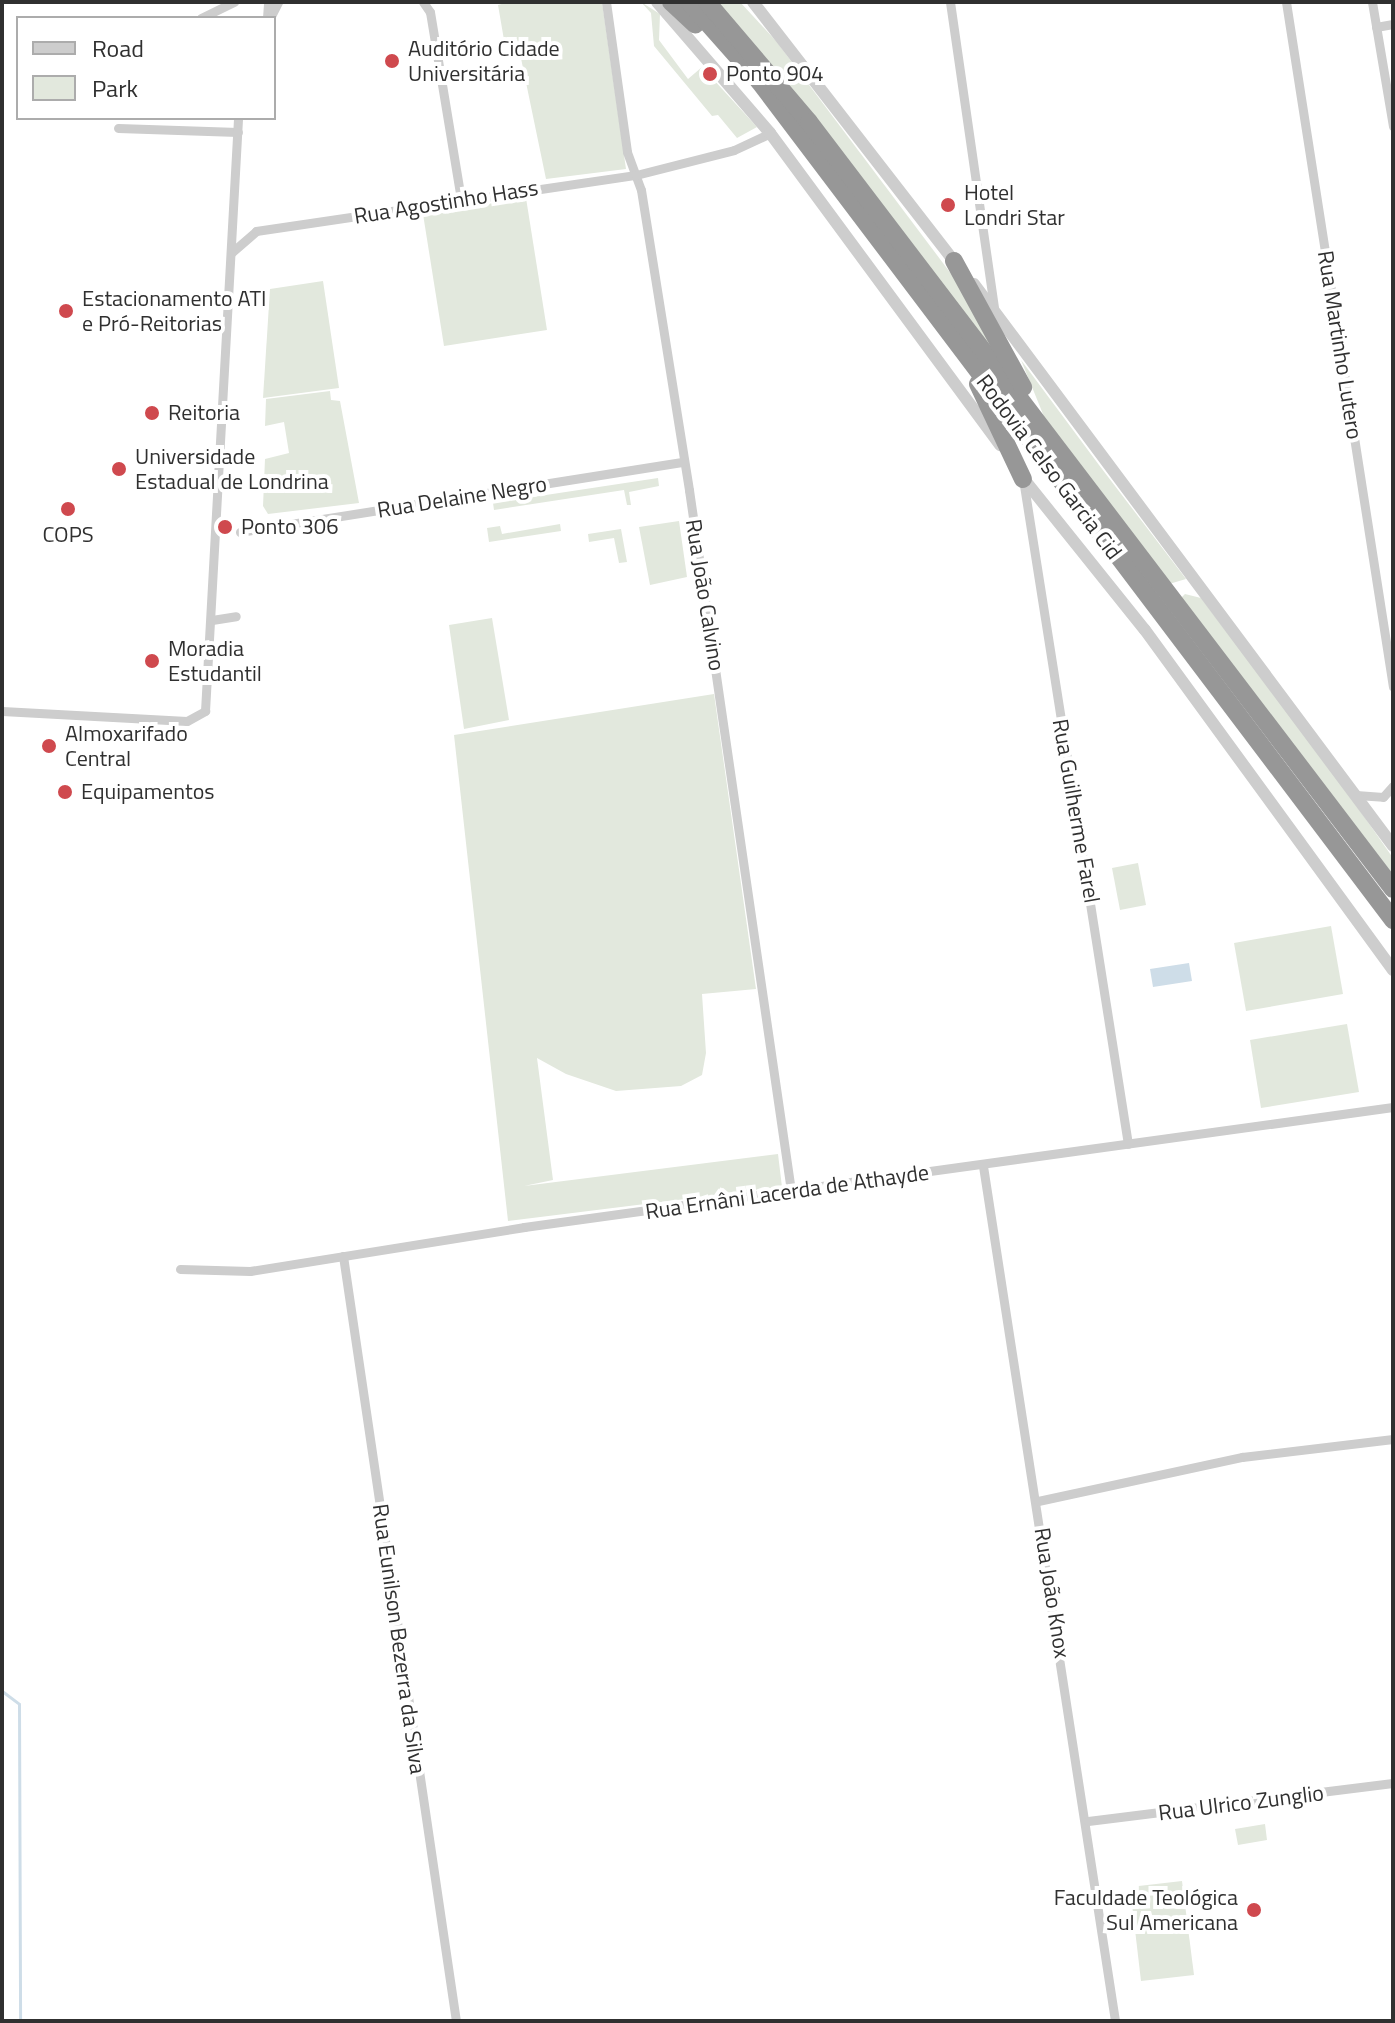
<!DOCTYPE html>
<html>
<head>
<meta charset="utf-8">
<style>
	body { margin:0 }
	#map { position:relative; width:1395px; height:2023px; overflow:hidden; background:#fff; font-family:"Titillium Web",sans-serif }
	div>[style] { position:absolute }
	.green>* { inset:0; background:#e2e8dd }
	.water>* { inset:0; background:#cedde8 }
	.stream>* { height:3px; margin:-1.5px; padding:0 1.5px; transform-origin:1.5px; border-radius:1.5px; background:#cedde8 }
	.minor>* { height:9px; margin:-4.5px; padding:0 4.5px; transform-origin:4.5px; border-radius:4.5px; background:#cdcdcd }
	.tertiary>* { height:12px; margin:-6px; padding:0 6px; transform-origin:6px; border-radius:6px; background:#cdcdcd }
	.motorway>* { height:18px; margin:-9px; padding:0 9px; transform-origin:9px; border-radius:9px; background:#979797 }
	.dots>* { width:22px; height:22px; translate:-50% -50%; box-sizing:border-box; border:4px solid #fff; border-radius:50% }
	span { translate:-50% -50%; white-space:nowrap; text-align:center; line-height:1.15; -webkit-text-stroke:8px #fff; paint-order:stroke }
	.poi-label { font-size:22px; color:#303030 }
	.left { translate:0 -50%; text-align:left }
	.right { translate:-100% -50%; text-align:right }
	.street-label { font-size:22px; color:#303030 }
	.frame { position:absolute; inset:0; border:4px solid #303030; pointer-events:none }
	.legend { position:absolute; left:16px; top:16px; width:260px; height:104px; box-sizing:border-box; background:#fff; border:2px solid #acacac; margin:0; padding:10px 14px; list-style:none; font-size:24px; color:#303030 }
	.legend li { display:flex; align-items:center; gap:16px; height:40px }
	.legend b { width:40px; border:2px solid #acacac }
</style>
</head>
<body>
<div id="map">
	<div class="green">
		<div style="clip-path:polygon(509px 2px,602px 2px,626px 169px,546px 179px,517px 39px,504px 40px,498px 5px)"></div>
		<div style="clip-path:polygon(641px 2px,660px 14px,659px 40px,688px 79px,702px 67px,757px 127px,737px 138px,718px 115px,712px 116px,654px 46px,651px 13px)"></div>
		<div style="clip-path:polygon(718px 2px,740px 2px,776px 41px,967px 295px,1016px 379px)"></div>
		<div style="clip-path:polygon(526px 198px,547px 330px,444px 346px,423px 214px)"></div>
		<div style="clip-path:polygon(323px 281px,339px 388px,263px 398px,270px 289px)"></div>
		<div style="clip-path:polygon(1021px 360px,1099px 465px,1186px 579px,1169px 584px,1045px 419px)"></div>
		<div style="clip-path:polygon(330px 391px,331px 400px,340px 401px,359px 503px,268px 514px,263px 506px,265px 459px,289px 453px,284px 422px,265px 426px,266px 399px)"></div>
		<div style="clip-path:polygon(658px 478px,659px 486px,629px 492px,631px 505px,627px 505px,624px 490px,494px 510px,493px 503px)"></div>
		<div style="clip-path:polygon(679px 521px,687px 577px,650px 585px,639px 527px)"></div>
		<div style="clip-path:polygon(560px 524px,561px 531px,489px 542px,487px 528px,500px 526px,502px 534px)"></div>
		<div style="clip-path:polygon(621px 529px,627px 562px,619px 563px,614px 538px,589px 542px,588px 534px)"></div>
		<div style="clip-path:polygon(1185px 594px,1201px 598px,1340px 782px,1393px 858px,1393px 884px,1181px 598px)"></div>
		<div style="clip-path:polygon(492px 618px,509px 720px,464px 729px,449px 625px)"></div>
		<div style="clip-path:polygon(714px 694px,756px 989px,702px 994px,706px 1053px,702px 1075px,681px 1086px,616px 1091px,566px 1074px,537px 1058px,553px 1180px,524px 1186px,778px 1154px,782px 1187px,508px 1221px,454px 735px)"></div>
		<div style="clip-path:polygon(1138px 863px,1146px 905px,1120px 910px,1112px 868px)"></div>
		<div style="clip-path:polygon(1331px 926px,1343px 994px,1246px 1011px,1234px 943px)"></div>
		<div style="clip-path:polygon(1347px 1024px,1359px 1092px,1261px 1108px,1250px 1040px)"></div>
		<div style="clip-path:polygon(1265px 1824px,1267px 1840px,1238px 1845px,1235px 1829px)"></div>
		<div style="clip-path:polygon(1182px 1881px,1194px 1975px,1141px 1981px,1130px 1887px)"></div>
	</div>
	<div class="water">
		<div style="clip-path:polygon(1189px 963px,1192px 981px,1153px 987px,1150px 969px)"></div>
	</div>
	<div class="stream">
		<div style="left:2px;top:1691px;width:21px;rotate:37deg"></div>
		<div style="left:19px;top:1704px;width:317px;rotate:89.8deg"></div>
	</div>
	<div class="minor">
		<div style="left:423px;top:2px;width:12px;rotate:55deg"></div>
		<div style="left:430px;top:12px;width:190px;rotate:80.6deg"></div>
		<div style="left:606px;top:2px;width:151px;rotate:82deg"></div>
		<div style="left:627px;top:152px;width:40px;rotate:69.8deg"></div>
		<div style="left:641px;top:190px;width:304px;rotate:80.9deg"></div>
		<div style="left:689px;top:490px;width:708px;rotate:81.72deg"></div>
		<div style="left:950px;top:2px;width:309px;rotate:81.8deg"></div>
		<div style="left:1286px;top:2px;width:693px;rotate:81.12deg"></div>
		<div style="left:1372px;top:2px;width:126px;rotate:80.4deg"></div>
		<div style="left:201px;top:18px;width:37px;rotate:-26deg"></div>
		<div style="left:267px;top:18px;width:16px;rotate:-86deg"></div>
		<div style="left:270px;top:18px;width:18px;rotate:-63deg"></div>
		<div style="left:1376px;top:27px;width:17px;rotate:-10deg"></div>
		<div style="left:118px;top:128px;width:120px;rotate:1.9deg"></div>
		<div style="left:231px;top:253px;width:33px;rotate:-41deg"></div>
		<div style="left:256px;top:231px;width:384px;rotate:-8.4deg"></div>
		<div style="left:636px;top:175px;width:101px;rotate:-14.3deg"></div>
		<div style="left:734px;top:150px;width:40px;rotate:-25deg"></div>
		<div style="left:1023px;top:479px;width:673px;rotate:81.03deg"></div>
		<div style="left:240px;top:532px;width:449px;rotate:-9deg"></div>
		<div style="left:212px;top:620px;width:24px;rotate:-9deg"></div>
		<div style="left:2px;top:711px;width:185px;rotate:3.1deg"></div>
		<div style="left:187px;top:721px;width:21px;rotate:-29deg"></div>
		<div style="left:205px;top:711px;width:594px;rotate:-86.81deg"></div>
		<div style="left:1356px;top:795px;width:27px;rotate:4deg"></div>
		<div style="left:1383px;top:797px;width:15px;rotate:-48deg"></div>
		<div style="left:983px;top:1166px;width:865px;rotate:81.22deg"></div>
		<div style="left:343px;top:1256px;width:773px;rotate:81.6deg"></div>
		<div style="left:180px;top:1269px;width:70px;rotate:1.6deg"></div>
		<div style="left:250px;top:1271px;width:278px;rotate:-9.1deg"></div>
		<div style="left:524px;top:1227px;width:877px;rotate:-7.86deg"></div>
		<div style="left:1038px;top:1501px;width:209px;rotate:-12.2deg"></div>
		<div style="left:1242px;top:1457px;width:152px;rotate:-6.8deg"></div>
		<div style="left:1088px;top:1821px;width:307px;rotate:-7.1deg"></div>
	</div>
	<div class="tertiary">
		<div style="left:657px;top:2px;width:173px;rotate:49.2deg"></div>
		<div style="left:770px;top:133px;width:388px;rotate:53.6deg"></div>
		<div style="left:753px;top:2px;width:331px;rotate:52.2deg"></div>
		<div style="left:974px;top:284px;width:701px;rotate:53.29deg"></div>
		<div style="left:1019px;top:473px;width:201px;rotate:51.3deg"></div>
		<div style="left:1145px;top:630px;width:421px;rotate:53.9deg"></div>
	</div>
	<div class="motorway">
		<div style="left:671px;top:2px;width:33px;rotate:43deg"></div>
		<div style="left:689px;top:2px;width:106px;rotate:48.5deg"></div>
		<div style="left:759px;top:81px;width:1052px;rotate:52.92deg"></div>
		<div style="left:707px;top:2px;width:157px;rotate:49.6deg"></div>
		<div style="left:809px;top:122px;width:964px;rotate:52.71deg"></div>
		<div style="left:954px;top:261px;width:144px;rotate:61.3deg"></div>
		<div style="left:978px;top:384px;width:105px;rotate:64.7deg"></div>
	</div>
	<div class="dots">
		<div style="left:392px;top:61px;background:#cf494e"></div>
		<div style="left:710px;top:74px;background:#cf494e"></div>
		<div style="left:948px;top:205px;background:#cf494e"></div>
		<div style="left:66px;top:311px;background:#cf494e"></div>
		<div style="left:152px;top:413px;background:#cf494e"></div>
		<div style="left:119px;top:469px;background:#cf494e"></div>
		<div style="left:68px;top:509px;background:#cf494e"></div>
		<div style="left:225px;top:527px;background:#cf494e"></div>
		<div style="left:152px;top:661px;background:#cf494e"></div>
		<div style="left:49px;top:746px;background:#cf494e"></div>
		<div style="left:65px;top:792px;background:#cf494e"></div>
		<div style="left:1254px;top:1910px;background:#cf494e"></div>
	</div>
	<div class="poi-label">
		<span class="left" style="left:408px;top:61px">Auditório Cidade<br>Universitária</span>
		<span class="left" style="left:726px;top:74px">Ponto 904</span>
		<span class="left" style="left:964px;top:205px">Hotel<br>Londri Star</span>
		<span class="left" style="left:82px;top:311px">Estacionamento ATI<br>e Pró-Reitorias</span>
		<span class="left" style="left:168px;top:413px">Reitoria</span>
		<span class="left" style="left:135px;top:469px">Universidade<br>Estadual de Londrina</span>
		<span class="left" style="left:241px;top:527px">Ponto 306</span>
		<span style="left:68px;top:535px">COPS</span>
		<span class="left" style="left:168px;top:661px">Moradia<br>Estudantil</span>
		<span class="left" style="left:65px;top:746px">Almoxarifado<br>Central</span>
		<span class="left" style="left:81px;top:792px">Equipamentos</span>
		<span class="right" style="left:1238px;top:1910px">Faculdade Teológica<br>Sul Americana</span>
	</div>
	<div class="street-label">
		<span style="left:446px;top:202px;rotate:-9deg">Rua Agostinho Hass</span>
		<span style="left:1340px;top:345px;rotate:81deg">Rua Martinho Lutero</span>
		<span style="left:1049px;top:467px;rotate:53deg">Rodovia Celso Garcia Cid</span>
		<span style="left:462px;top:497px;rotate:-9deg">Rua Delaine Negro</span>
		<span style="left:705px;top:595px;rotate:81deg">Rua João Calvino</span>
		<span style="left:1076px;top:811px;rotate:80deg">Rua Guilherme Farel</span>
		<span style="left:787px;top:1192px;rotate:-8deg">Rua Ernâni Lacerda de Athayde</span>
		<span style="left:1052px;top:1593px;rotate:81deg">Rua João Knox</span>
		<span style="left:399px;top:1639px;rotate:82deg">Rua Eunilson Bezerra da Silva</span>
		<span style="left:1241px;top:1803px;rotate:-7deg">Rua Ulrico Zunglio</span>
	</div>
	<div class="frame"></div>
	<ul class="legend">
	<li><b style="height:10px;background:#cdcdcd"></b>Road</li>
	<li><b style="height:22px;background:#e2e8dd"></b>Park</li>
	</ul>
</div>
</body>
</html>
